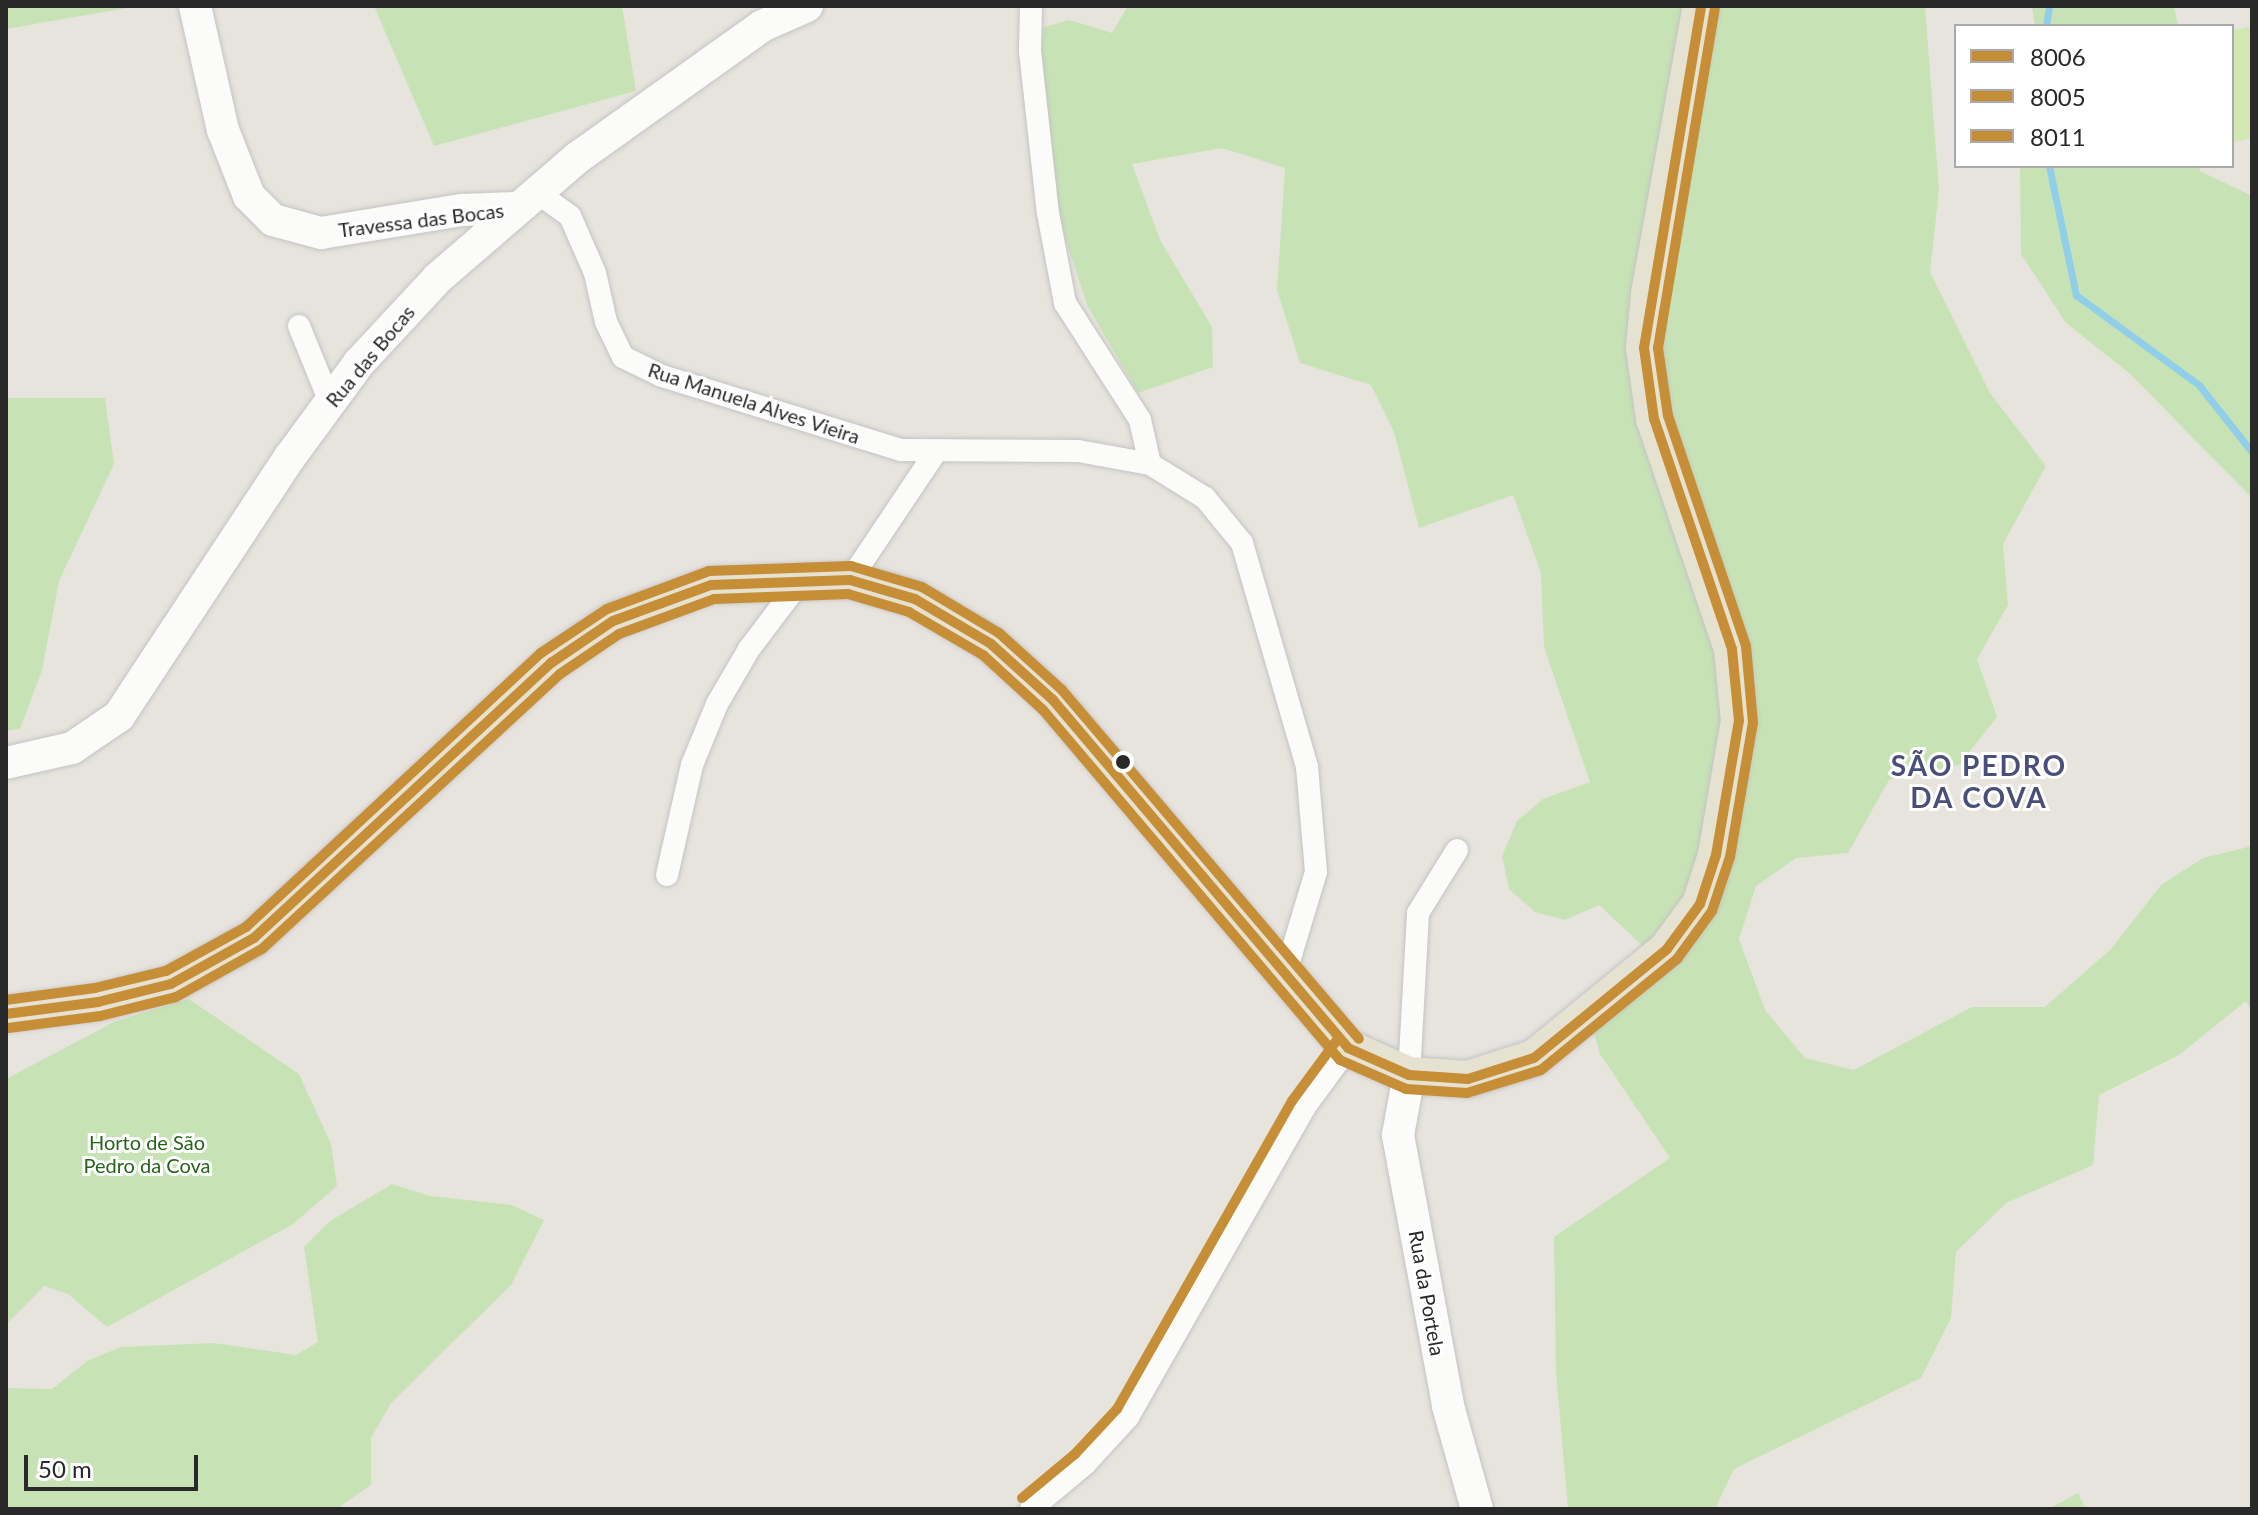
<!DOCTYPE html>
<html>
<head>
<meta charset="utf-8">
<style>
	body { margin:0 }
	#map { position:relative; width:2258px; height:1515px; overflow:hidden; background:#e7e4de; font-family:Lato,sans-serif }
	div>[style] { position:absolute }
	.green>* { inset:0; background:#c7e3b6 }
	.pitch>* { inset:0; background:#d2e7b4 }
	.stream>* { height:7px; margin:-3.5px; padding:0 3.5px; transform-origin:3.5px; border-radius:3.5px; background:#91cee9 }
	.roads { filter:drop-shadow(0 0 2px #c4c3c4) drop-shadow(0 0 2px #c4c3c4) }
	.street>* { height:22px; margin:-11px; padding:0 11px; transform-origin:11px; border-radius:11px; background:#fbfbfa }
	.secondary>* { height:32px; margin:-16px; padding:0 16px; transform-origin:16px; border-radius:16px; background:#fbfbfa }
	.primary>* { height:36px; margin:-18px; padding:0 18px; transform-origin:18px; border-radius:18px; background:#e6e2d2 }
	.bus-1>* { height:10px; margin:-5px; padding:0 5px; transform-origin:5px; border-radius:5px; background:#c68e36 }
	.bus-2>* { height:10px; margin:-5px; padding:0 5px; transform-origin:5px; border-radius:5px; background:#c68e36 }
	.bus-3>* { height:10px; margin:-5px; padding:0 5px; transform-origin:5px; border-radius:5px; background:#c68e36 }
	.dots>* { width:22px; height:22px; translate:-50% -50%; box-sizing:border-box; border:4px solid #fff; border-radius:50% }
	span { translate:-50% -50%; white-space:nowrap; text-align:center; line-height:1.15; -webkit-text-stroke:6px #fff; paint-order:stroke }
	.street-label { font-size:20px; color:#292929 }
	.park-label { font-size:20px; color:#256519 }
	.district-label { font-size:28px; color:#494f79; font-weight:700; letter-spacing:2px }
	.frame { position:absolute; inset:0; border:8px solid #292929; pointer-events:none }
	.legend { position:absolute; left:1954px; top:24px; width:280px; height:144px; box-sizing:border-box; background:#fff; border:2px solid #a9a9a9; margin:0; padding:10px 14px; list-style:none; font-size:24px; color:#292929 }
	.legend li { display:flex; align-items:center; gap:16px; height:40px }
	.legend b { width:40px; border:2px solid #a9a9a9 }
	.scale { position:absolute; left:24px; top:1455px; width:174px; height:36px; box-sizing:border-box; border:4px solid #292929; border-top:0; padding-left:10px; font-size:24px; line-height:28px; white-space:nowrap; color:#292929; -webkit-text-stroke:6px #fff; paint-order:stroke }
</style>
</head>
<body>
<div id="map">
	<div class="green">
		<div style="clip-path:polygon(6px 6px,138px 6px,6px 29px)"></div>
		<div style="clip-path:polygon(374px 6px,622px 6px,636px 91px,434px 146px)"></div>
		<div style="clip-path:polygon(1128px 6px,1925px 6px,1939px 190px,1930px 272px,1990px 393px,2046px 466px,2003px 544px,2008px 605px,1977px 659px,1997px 717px,1959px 765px,1889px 780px,1848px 853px,1796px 858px,1756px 886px,1739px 939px,1765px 1010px,1805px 1058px,1854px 1070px,1972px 1007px,2045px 1007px,2111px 949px,2161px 885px,2203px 858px,2252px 846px,2252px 1012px,2246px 1001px,2179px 1055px,2099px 1095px,2093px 1165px,2006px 1203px,1956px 1252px,1951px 1318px,1921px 1378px,1734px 1469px,1715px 1509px,1568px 1509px,1556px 1372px,1554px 1237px,1670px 1158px,1600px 1054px,1593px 1028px,1659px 961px,1599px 905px,1565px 920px,1535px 912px,1509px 889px,1502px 856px,1517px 821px,1543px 799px,1590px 782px,1544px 647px,1541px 573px,1513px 495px,1419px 528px,1394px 432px,1371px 385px,1300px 363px,1277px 290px,1285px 168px,1222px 148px,1132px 164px,1160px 240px,1212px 327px,1213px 367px,1138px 393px,1087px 305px,1061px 225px,1038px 64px,1044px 27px,1069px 20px,1112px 33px)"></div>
		<div style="clip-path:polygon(2032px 6px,2174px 6px,2178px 26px,2035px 26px)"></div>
		<div style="clip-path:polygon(2020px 166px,2199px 166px,2200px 171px,2252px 196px,2252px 498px,2129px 373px,2066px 323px,2021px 254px)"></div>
		<div style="clip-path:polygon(6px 398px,105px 398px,114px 464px,59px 581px,42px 670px,20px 729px,6px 731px)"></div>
		<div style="clip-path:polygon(189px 999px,299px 1074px,331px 1144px,337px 1186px,293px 1224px,107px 1327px,68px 1294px,44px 1286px,6px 1325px,6px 1079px,116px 1021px)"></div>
		<div style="clip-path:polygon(392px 1184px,430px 1196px,512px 1205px,544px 1220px,511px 1285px,391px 1403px,371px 1438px,371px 1485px,336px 1509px,6px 1509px,6px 1388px,52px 1389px,87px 1361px,121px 1347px,214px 1343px,296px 1355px,318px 1342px,304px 1247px,330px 1221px)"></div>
		<div style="clip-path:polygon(2078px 1493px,2086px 1509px,2048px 1509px)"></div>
	</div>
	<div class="pitch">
		<div style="clip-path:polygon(2252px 26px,2252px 138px,2232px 143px,2232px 30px)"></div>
	</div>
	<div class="stream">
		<div style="left:2046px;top:26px;width:20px;rotate:-81deg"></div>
		<div style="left:2049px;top:166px;width:132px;rotate:78.2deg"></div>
		<div style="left:2076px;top:295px;width:152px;rotate:36.2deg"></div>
		<div style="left:2199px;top:385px;width:85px;rotate:51.7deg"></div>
	</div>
	<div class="roads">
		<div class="street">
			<div style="left:1031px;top:6px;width:45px;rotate:91.3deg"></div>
			<div style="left:1030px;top:51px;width:163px;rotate:83.7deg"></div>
			<div style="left:1048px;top:213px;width:92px;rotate:79.3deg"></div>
			<div style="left:1065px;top:303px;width:139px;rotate:57.3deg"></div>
			<div style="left:1140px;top:420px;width:45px;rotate:77.2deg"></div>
			<div style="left:535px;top:191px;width:43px;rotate:35.5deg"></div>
			<div style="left:570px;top:216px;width:62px;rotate:66.3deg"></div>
			<div style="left:595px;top:273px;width:50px;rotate:77.3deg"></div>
			<div style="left:606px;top:322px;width:39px;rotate:64deg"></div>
			<div style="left:623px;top:357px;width:43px;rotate:26deg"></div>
			<div style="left:662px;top:376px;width:250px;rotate:17.2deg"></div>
			<div style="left:901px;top:450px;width:177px;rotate:0.3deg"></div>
			<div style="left:1078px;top:451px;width:73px;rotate:10.2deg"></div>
			<div style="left:1150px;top:464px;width:65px;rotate:31.7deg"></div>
			<div style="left:1205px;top:498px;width:58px;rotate:50.6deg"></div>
			<div style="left:1242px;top:543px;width:233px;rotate:73.8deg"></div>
			<div style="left:1307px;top:767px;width:105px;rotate:85.1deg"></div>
			<div style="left:1316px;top:872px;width:108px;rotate:106.8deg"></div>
			<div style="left:299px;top:326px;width:82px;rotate:67.8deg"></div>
			<div style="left:850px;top:580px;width:156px;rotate:-56.2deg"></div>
			<div style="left:667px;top:875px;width:113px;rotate:-77.2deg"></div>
			<div style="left:692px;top:765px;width:66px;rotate:-67.7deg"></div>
			<div style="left:717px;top:704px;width:64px;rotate:-59.8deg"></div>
			<div style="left:749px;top:649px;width:88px;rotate:-52.9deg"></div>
			<div style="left:1409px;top:1075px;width:162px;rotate:-86.8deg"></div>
			<div style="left:1418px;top:913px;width:74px;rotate:-58.2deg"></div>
			<div style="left:1031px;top:1509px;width:70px;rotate:-39.8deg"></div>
			<div style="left:1085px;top:1464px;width:64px;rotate:-47.5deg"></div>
			<div style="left:1128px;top:1417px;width:356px;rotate:-60.3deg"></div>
			<div style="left:1304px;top:1108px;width:74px;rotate:-53.7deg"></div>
		</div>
		<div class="secondary">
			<div style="left:195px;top:6px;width:127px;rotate:77.3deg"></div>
			<div style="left:223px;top:130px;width:71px;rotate:68.5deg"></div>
			<div style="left:249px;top:196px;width:34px;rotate:45deg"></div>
			<div style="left:273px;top:220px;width:50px;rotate:15.2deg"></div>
			<div style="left:321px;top:233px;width:143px;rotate:-9.3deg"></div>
			<div style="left:462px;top:210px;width:53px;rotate:-2.2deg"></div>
			<div style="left:6px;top:763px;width:68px;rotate:-12.8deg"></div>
			<div style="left:72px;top:748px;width:57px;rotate:-34.2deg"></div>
			<div style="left:119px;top:716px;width:310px;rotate:-56.6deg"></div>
			<div style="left:290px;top:457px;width:117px;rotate:-53.7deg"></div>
			<div style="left:359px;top:363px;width:116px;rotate:-47.1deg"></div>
			<div style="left:438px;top:278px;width:184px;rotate:-40.8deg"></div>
			<div style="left:577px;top:158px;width:227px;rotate:-35.5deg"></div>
			<div style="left:762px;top:26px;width:49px;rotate:-24deg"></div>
			<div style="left:1409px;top:1075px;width:61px;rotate:100.4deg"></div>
			<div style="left:1398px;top:1135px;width:276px;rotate:79.5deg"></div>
			<div style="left:1448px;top:1406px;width:107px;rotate:74.3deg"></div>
		</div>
		<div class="primary">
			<div style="left:6px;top:1014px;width:93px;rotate:-7.4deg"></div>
			<div style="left:98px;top:1002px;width:75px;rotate:-13.9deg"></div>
			<div style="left:171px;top:984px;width:95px;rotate:-29deg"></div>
			<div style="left:254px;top:938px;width:405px;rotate:-42.8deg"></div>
			<div style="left:551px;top:663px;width:75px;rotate:-34.1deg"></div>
			<div style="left:613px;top:621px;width:104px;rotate:-20.2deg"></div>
			<div style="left:711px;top:585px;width:139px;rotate:-2.1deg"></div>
			<div style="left:850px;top:580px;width:68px;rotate:16.3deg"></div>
			<div style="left:915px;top:599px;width:88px;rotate:30.6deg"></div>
			<div style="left:991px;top:644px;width:84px;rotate:42.1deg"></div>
			<div style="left:1053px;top:700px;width:456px;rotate:49.7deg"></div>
			<div style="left:1348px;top:1048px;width:67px;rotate:23.9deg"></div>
			<div style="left:1409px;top:1075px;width:59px;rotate:3.9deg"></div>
			<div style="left:1468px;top:1079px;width:69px;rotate:-17.7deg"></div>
			<div style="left:1534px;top:1058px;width:172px;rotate:-39.3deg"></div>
			<div style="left:1667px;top:949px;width:56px;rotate:-53.7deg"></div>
			<div style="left:1700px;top:904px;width:52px;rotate:-71.9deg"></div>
			<div style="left:1716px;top:855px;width:136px;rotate:-80.3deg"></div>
			<div style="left:1739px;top:721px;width:72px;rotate:-95.6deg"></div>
			<div style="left:1732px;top:649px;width:243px;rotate:-108.7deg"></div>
			<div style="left:1654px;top:419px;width:72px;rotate:-98deg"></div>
			<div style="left:1644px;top:348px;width:54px;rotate:-84.7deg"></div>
			<div style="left:1649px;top:294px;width:293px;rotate:-79.8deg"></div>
		</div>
	</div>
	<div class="bus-1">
		<div style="left:6px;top:1014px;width:93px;rotate:-7.4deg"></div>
		<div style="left:98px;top:1002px;width:75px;rotate:-13.9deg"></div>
		<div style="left:171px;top:984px;width:95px;rotate:-29deg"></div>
		<div style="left:254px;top:938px;width:405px;rotate:-42.8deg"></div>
		<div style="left:551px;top:663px;width:75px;rotate:-34.1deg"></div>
		<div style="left:613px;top:621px;width:104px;rotate:-20.2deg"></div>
		<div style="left:711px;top:585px;width:139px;rotate:-2.1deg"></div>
		<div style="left:850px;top:580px;width:68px;rotate:16.3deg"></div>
		<div style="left:915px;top:599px;width:88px;rotate:30.6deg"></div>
		<div style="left:991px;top:644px;width:84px;rotate:42.1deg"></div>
		<div style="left:1053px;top:700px;width:456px;rotate:49.7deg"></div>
		<div style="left:1348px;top:1048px;width:67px;rotate:23.9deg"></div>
		<div style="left:1409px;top:1075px;width:59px;rotate:3.9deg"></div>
		<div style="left:1468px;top:1079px;width:69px;rotate:-17.7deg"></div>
		<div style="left:1534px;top:1058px;width:172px;rotate:-39.3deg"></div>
		<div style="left:1667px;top:949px;width:56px;rotate:-53.7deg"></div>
		<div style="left:1700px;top:904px;width:52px;rotate:-71.9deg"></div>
		<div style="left:1716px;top:855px;width:136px;rotate:-80.3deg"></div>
		<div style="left:1739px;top:721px;width:72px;rotate:-95.6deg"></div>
		<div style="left:1732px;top:649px;width:243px;rotate:-108.7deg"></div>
		<div style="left:1654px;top:419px;width:72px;rotate:-98deg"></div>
		<div style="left:1644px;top:348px;width:347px;rotate:-80.5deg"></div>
	</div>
	<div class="bus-2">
		<div style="left:8px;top:1028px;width:93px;rotate:-7.4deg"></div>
		<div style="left:100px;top:1016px;width:78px;rotate:-14deg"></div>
		<div style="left:176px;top:997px;width:98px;rotate:-29.2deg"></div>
		<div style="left:262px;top:949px;width:405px;rotate:-42.7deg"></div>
		<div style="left:560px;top:674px;width:71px;rotate:-34.1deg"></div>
		<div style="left:619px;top:634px;width:101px;rotate:-20.2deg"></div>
		<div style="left:714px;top:599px;width:134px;rotate:-2.1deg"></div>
		<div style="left:848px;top:594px;width:64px;rotate:16.4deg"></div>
		<div style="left:909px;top:612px;width:86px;rotate:30.2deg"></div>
		<div style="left:983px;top:655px;width:81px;rotate:42.5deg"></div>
		<div style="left:1043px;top:710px;width:459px;rotate:49.7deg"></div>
		<div style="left:1340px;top:1060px;width:72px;rotate:23.7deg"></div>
		<div style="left:1406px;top:1089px;width:61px;rotate:3.8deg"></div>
		<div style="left:1467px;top:1093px;width:77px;rotate:-17.3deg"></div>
		<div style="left:1541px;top:1070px;width:176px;rotate:-39.2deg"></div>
		<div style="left:1677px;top:959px;width:59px;rotate:-53.9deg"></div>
		<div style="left:1712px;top:911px;width:57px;rotate:-71.6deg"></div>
		<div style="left:1730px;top:857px;width:136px;rotate:-80.3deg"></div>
		<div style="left:1753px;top:723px;width:77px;rotate:-95.2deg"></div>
		<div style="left:1746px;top:646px;width:243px;rotate:-108.7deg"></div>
		<div style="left:1668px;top:416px;width:69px;rotate:-98.4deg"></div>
		<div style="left:1658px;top:348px;width:345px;rotate:-80.5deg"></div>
	</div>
	<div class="bus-3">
		<div style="left:6px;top:1000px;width:90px;rotate:-7.7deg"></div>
		<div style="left:95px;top:988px;width:73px;rotate:-13.5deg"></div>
		<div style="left:166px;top:971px;width:91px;rotate:-28.8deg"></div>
		<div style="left:246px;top:927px;width:403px;rotate:-42.9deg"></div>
		<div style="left:541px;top:653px;width:79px;rotate:-33.7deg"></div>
		<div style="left:607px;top:609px;width:109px;rotate:-20.4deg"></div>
		<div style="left:709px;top:571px;width:142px;rotate:-2deg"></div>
		<div style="left:851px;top:566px;width:74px;rotate:16.5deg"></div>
		<div style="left:922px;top:587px;width:90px;rotate:30.9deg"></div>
		<div style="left:999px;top:633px;width:85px;rotate:42.1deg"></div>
		<div style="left:1062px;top:690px;width:458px;rotate:49.6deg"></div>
		<div style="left:1022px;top:1498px;width:69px;rotate:-39.7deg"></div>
		<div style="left:1075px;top:1454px;width:62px;rotate:-47deg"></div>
		<div style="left:1117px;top:1409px;width:354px;rotate:-60.4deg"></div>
		<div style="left:1292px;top:1101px;width:76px;rotate:-53.6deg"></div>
	</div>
	<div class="dots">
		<div style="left:1123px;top:762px;background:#292929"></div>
	</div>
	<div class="street-label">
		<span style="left:421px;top:220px;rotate:-7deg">Travessa das Bocas</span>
		<span style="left:370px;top:356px;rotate:-50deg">Rua das Bocas</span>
		<span style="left:754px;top:403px;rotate:18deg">Rua Manuela Alves Vieira</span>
		<span style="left:1427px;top:1293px;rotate:80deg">Rua da Portela</span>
	</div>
	<div class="park-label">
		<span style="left:147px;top:1154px">Horto de São<br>Pedro da Cova</span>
	</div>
	<div class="district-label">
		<span style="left:1979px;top:781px">SÃO PEDRO<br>DA COVA</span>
	</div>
	<div class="frame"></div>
	<ul class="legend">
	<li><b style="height:10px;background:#c68e36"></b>8006</li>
	<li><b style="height:10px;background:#c68e36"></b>8005</li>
	<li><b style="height:10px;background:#c68e36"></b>8011</li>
	</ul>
	<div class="scale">50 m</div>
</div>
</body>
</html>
